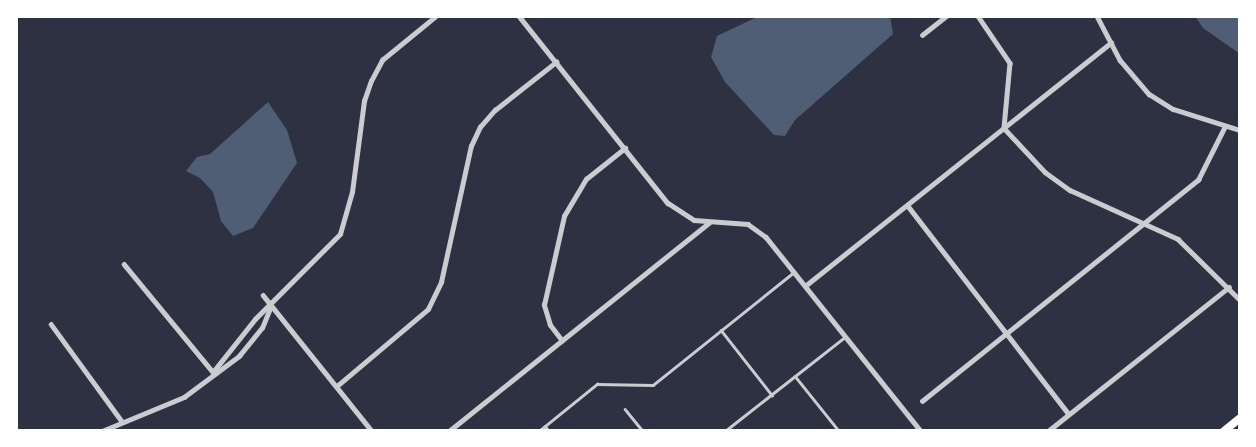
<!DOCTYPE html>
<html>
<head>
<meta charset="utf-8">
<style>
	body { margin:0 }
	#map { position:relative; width:1256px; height:447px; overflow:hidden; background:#2d3142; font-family:Cabin,sans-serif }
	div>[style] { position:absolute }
	.water>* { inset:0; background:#4f5d75 }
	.service>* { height:2.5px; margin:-1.25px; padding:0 1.25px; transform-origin:1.25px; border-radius:1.25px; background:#caccd0 }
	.minor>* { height:4.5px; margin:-2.25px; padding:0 2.25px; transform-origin:2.25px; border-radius:2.25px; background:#caccd0 }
	.trunk>* { height:8px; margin:-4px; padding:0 4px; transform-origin:4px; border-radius:4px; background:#fff }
	span { translate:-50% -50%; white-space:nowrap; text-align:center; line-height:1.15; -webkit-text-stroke:4px #fff; paint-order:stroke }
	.frame { position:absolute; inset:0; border:18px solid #fff; pointer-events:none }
</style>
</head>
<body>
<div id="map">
	<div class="water">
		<div style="clip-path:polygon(759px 16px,890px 16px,893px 34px,795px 120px,785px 136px,774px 135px,725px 82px,711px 57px,717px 36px)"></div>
		<div style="clip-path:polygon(1195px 16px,1240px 16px,1240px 54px,1203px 28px)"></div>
		<div style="clip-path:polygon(268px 102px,287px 130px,297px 163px,253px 228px,233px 236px,221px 221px,213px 192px,200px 178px,186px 171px,197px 157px,210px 154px)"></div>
	</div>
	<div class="service">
		<div style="left:721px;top:330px;width:83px;rotate:51.9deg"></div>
		<div style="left:795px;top:376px;width:70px;rotate:51.3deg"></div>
		<div style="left:625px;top:409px;width:28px;rotate:51deg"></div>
		<div style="left:545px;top:426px;width:6px;rotate:51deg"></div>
		<div style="left:539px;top:431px;width:75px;rotate:-39deg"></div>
		<div style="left:597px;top:384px;width:56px;rotate:1deg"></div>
		<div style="left:653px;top:385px;width:181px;rotate:-38.7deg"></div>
		<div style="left:725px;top:431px;width:152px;rotate:-38.1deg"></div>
	</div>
	<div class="minor">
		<div style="left:519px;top:16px;width:239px;rotate:51.5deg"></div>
		<div style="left:668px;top:203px;width:31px;rotate:33deg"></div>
		<div style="left:694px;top:220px;width:54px;rotate:4.2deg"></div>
		<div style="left:748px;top:224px;width:22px;rotate:36deg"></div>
		<div style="left:766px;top:237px;width:248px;rotate:51.4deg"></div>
		<div style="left:978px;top:16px;width:57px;rotate:55.8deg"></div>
		<div style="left:1010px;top:63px;width:65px;rotate:95.3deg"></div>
		<div style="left:1004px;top:128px;width:60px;rotate:47deg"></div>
		<div style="left:1045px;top:172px;width:31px;rotate:36deg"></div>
		<div style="left:1070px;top:190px;width:119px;rotate:24.4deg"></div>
		<div style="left:1178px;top:239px;width:87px;rotate:44.5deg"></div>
		<div style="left:1097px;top:16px;width:50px;rotate:62.4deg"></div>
		<div style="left:1120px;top:60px;width:45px;rotate:49.5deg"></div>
		<div style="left:1149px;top:94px;width:28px;rotate:32deg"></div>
		<div style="left:1173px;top:109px;width:70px;rotate:17.4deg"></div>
		<div style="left:922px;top:35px;width:31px;rotate:-38deg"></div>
		<div style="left:908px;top:206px;width:263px;rotate:52.3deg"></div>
		<div style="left:124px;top:264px;width:140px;rotate:50.5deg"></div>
		<div style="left:805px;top:286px;width:391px;rotate:-38.5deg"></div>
		<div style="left:263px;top:295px;width:174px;rotate:51.3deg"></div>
		<div style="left:51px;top:324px;width:119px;rotate:53.9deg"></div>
		<div style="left:562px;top:341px;width:20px;rotate:-127deg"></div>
		<div style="left:550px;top:325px;width:21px;rotate:-107deg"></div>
		<div style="left:544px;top:305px;width:91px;rotate:-77.3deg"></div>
		<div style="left:564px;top:216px;width:43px;rotate:-59.3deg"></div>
		<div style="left:586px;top:179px;width:50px;rotate:-38.5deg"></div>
		<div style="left:213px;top:372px;width:68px;rotate:-51.6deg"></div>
		<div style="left:255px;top:319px;width:120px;rotate:-45deg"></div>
		<div style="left:340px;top:234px;width:44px;rotate:-74.1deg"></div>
		<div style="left:352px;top:192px;width:92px;rotate:-82.5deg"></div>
		<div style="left:364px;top:101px;width:21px;rotate:-71deg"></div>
		<div style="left:371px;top:81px;width:24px;rotate:-62deg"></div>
		<div style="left:382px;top:60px;width:70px;rotate:-39.2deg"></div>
		<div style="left:337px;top:386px;width:119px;rotate:-40.2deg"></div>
		<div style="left:428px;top:309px;width:30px;rotate:-64deg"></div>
		<div style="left:441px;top:282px;width:139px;rotate:-77.6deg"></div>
		<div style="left:471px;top:146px;width:21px;rotate:-65deg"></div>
		<div style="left:480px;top:127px;width:23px;rotate:-49deg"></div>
		<div style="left:495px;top:110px;width:78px;rotate:-38.2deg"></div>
		<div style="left:922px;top:401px;width:354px;rotate:-38.7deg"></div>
		<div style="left:1198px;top:180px;width:60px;rotate:-63.4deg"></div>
		<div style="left:102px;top:431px;width:89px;rotate:-22.5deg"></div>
		<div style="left:184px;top:397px;width:69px;rotate:-36.7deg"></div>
		<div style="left:239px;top:356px;width:36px;rotate:-51deg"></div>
		<div style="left:262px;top:328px;width:22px;rotate:-68deg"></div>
		<div style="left:449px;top:431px;width:333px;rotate:-38.7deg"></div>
		<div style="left:1048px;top:431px;width:231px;rotate:-38.5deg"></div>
	</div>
	<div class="trunk">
		<div style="left:1224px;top:431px;width:21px;rotate:-39deg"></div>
	</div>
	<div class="frame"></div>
</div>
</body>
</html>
